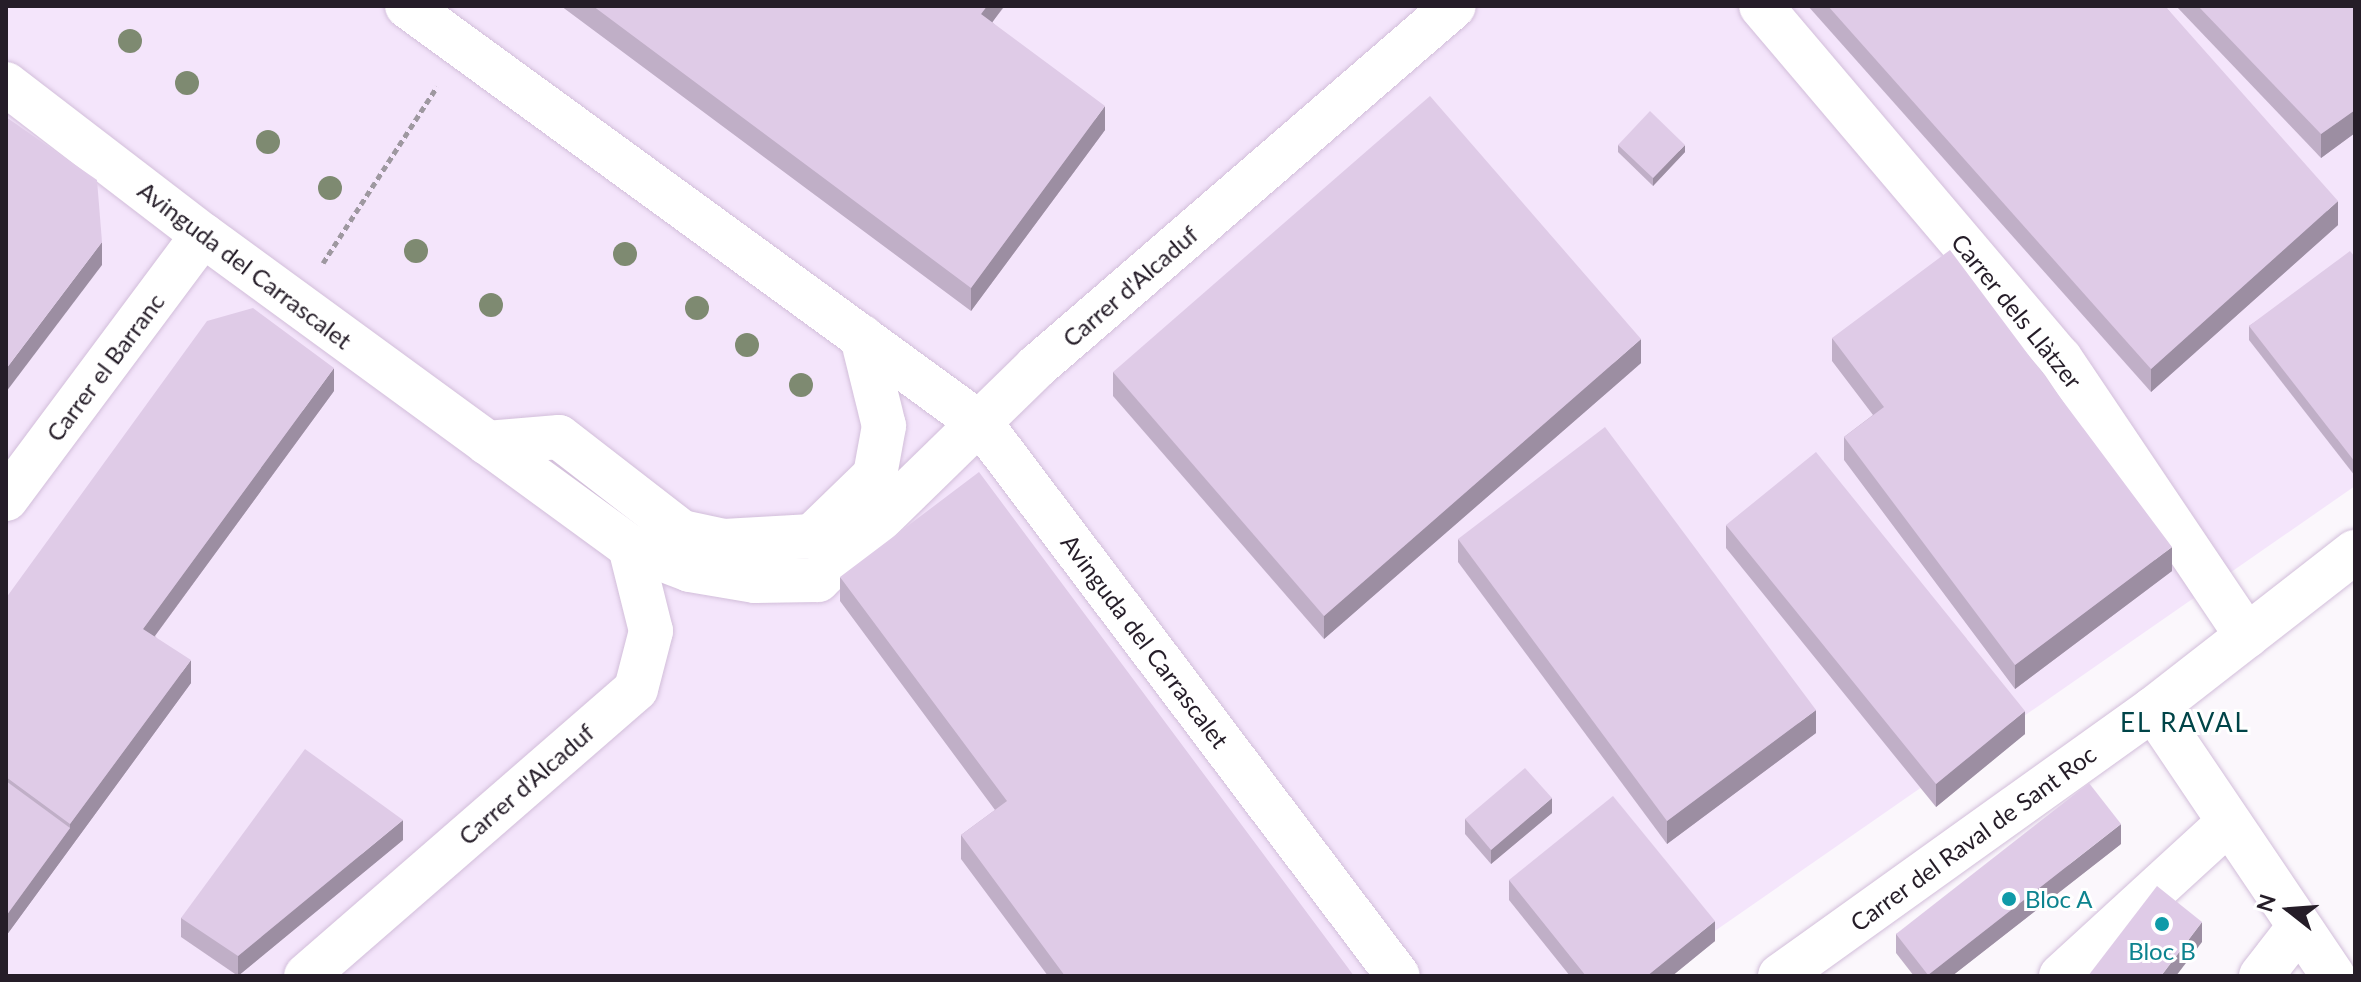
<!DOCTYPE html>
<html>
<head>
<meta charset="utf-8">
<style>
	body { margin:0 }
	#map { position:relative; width:2361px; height:982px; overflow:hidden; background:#fbf7fc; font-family:Lato,sans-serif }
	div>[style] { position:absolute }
	.built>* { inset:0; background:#f4e5fb }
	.path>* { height:5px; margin-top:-2.5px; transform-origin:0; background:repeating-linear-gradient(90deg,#9e98a0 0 6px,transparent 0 10px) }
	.roads { filter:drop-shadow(0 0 2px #d2beda) drop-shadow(0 0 2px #d2beda) }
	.minor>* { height:44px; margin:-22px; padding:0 22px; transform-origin:22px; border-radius:22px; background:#fff }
	.trees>* { width:24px; height:24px; margin:-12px; border-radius:50%; background:#7e8a71 }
	.wall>* { inset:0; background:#c0afc7 }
	.shaded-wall>* { inset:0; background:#9c8ea2 }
	.building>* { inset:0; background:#dfcbe7 }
	.dots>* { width:22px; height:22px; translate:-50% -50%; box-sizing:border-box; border:4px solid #fff; border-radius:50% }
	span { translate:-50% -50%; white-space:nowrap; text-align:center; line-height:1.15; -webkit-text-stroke:6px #fff; paint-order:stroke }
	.street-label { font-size:24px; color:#251d28 }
	.culture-label { font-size:24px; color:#0d838f }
	.left { translate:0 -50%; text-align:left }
	.neighbourhood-label { font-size:26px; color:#004448; letter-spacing:2px }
	.frame { position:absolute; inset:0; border:8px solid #251d28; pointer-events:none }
	.north { position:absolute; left:2249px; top:870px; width:80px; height:80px; -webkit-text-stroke:6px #fff; paint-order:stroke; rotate:287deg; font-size:22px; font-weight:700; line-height:32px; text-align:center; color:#251d28 }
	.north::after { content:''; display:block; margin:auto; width:28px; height:36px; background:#251d28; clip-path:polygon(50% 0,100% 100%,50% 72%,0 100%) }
</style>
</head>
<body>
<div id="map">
	<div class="built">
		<div style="clip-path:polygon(6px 6px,2355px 6px,2355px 486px,1650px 976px,6px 976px)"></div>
	</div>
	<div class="path">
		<div style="left:323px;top:263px;width:210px;rotate:-57.1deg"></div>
	</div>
	<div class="roads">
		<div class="minor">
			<div style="left:407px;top:6px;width:711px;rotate:36.08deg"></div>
			<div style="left:982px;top:425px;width:690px;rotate:52.95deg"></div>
			<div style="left:1761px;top:6px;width:462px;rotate:49.7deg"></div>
			<div style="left:2060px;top:358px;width:335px;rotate:56.1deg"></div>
			<div style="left:6px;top:84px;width:248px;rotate:37.5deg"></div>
			<div style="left:203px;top:235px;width:529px;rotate:36.15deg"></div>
			<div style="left:630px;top:547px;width:64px;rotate:21deg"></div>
			<div style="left:690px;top:570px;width:66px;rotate:9.6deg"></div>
			<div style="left:755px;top:581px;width:63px;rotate:-0.9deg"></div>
			<div style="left:818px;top:580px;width:305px;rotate:-44.3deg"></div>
			<div style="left:1036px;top:367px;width:552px;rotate:-40.82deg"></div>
			<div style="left:487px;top:443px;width:72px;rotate:-4.8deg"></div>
			<div style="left:559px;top:437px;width:155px;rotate:37.7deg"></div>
			<div style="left:682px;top:532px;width:43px;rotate:12.1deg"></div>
			<div style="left:724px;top:541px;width:88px;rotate:-3.3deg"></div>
			<div style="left:812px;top:536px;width:88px;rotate:-44.1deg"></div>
			<div style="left:875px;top:475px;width:50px;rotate:-79.6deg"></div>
			<div style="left:884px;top:426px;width:92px;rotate:-103.9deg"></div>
			<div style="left:6px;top:499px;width:329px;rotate:-53.3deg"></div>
			<div style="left:2153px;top:709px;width:322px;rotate:56deg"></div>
			<div style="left:306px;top:976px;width:437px;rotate:-41deg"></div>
			<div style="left:636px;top:689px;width:60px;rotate:-75.5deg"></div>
			<div style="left:651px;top:631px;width:87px;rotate:-104deg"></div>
			<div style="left:1780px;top:976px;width:459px;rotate:-35.6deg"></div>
			<div style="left:2153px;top:709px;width:256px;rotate:-37.9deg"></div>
			<div style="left:2061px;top:976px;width:225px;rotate:-42.5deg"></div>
			<div style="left:2261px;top:976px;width:62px;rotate:-52.2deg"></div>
		</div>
	</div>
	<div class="trees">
		<div style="left:130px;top:41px"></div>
		<div style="left:187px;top:83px"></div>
		<div style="left:268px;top:142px"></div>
		<div style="left:330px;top:188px"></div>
		<div style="left:416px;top:251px"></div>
		<div style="left:625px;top:254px"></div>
		<div style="left:491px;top:305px"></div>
		<div style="left:697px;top:308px"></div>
		<div style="left:747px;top:345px"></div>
		<div style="left:801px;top:385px"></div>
	</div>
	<div class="wall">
		<div style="clip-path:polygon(561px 6px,1005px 6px,992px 22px,1105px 130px,971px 311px)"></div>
		<div style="clip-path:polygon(1808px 6px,2165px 6px,2338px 225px,2151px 392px)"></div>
		<div style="clip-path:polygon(2176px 6px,2355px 6px,2355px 133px,2321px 158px)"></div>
		<div style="clip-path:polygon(1618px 145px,1685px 152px,1653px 186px,1618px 152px)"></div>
		<div style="clip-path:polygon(2355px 257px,2355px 476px,2249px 340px,2249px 326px)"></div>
		<div style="clip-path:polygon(1832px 338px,2172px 571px,2015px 689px,1844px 460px,1844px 437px,1873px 415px,1832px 361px)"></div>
		<div style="clip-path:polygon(1641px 363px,1324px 639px,1113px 396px,1113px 372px)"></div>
		<div style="clip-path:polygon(334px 391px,155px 636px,191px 683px,6px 936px,6px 598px)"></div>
		<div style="clip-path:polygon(1726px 525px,2025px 734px,1936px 807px,1726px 548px)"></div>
		<div style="clip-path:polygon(1458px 539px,1816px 733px,1667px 844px,1458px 562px)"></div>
		<div style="clip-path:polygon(840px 577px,1354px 976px,1048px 976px,961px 859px,961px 835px,995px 810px,840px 601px)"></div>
		<div style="clip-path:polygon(1552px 813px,1491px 864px,1465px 834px,1465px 819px)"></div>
		<div style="clip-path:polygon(403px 840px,238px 976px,181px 937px,181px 918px)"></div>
		<div style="clip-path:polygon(2121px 844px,1952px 976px,1914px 976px,1896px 953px,1896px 934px)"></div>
		<div style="clip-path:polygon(1509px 880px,1715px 941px,1672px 976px,1570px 976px,1509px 900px)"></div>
	</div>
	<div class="shaded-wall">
		<div style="clip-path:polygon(987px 6px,1004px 6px,981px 38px,981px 14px)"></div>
		<div style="clip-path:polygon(1105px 106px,1105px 130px,971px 311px,971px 288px)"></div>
		<div style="clip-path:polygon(2355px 110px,2355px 133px,2321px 158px,2321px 134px)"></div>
		<div style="clip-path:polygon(1685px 145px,1685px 152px,1653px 186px,1653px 178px)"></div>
		<div style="clip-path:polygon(2338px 201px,2338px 225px,2151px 392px,2151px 369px)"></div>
		<div style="clip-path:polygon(102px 242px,102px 265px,6px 392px,6px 369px)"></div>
		<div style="clip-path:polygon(1641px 339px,1641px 363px,1324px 639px,1324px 616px)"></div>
		<div style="clip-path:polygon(334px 368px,334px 391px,143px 652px,143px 629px)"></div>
		<div style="clip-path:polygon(2172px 547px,2172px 571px,2015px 689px,2015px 665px)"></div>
		<div style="clip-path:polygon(191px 660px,191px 683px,6px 936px,6px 916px,70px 828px,70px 824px)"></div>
		<div style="clip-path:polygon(1816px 710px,1816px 733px,1667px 844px,1667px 821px)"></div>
		<div style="clip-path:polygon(2025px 711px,2025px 734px,1936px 807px,1936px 784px)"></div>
		<div style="clip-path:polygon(1552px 798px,1552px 813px,1491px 864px,1491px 850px)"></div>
		<div style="clip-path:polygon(403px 820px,403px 840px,238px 976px,238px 956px)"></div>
		<div style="clip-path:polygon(2121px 824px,2121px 844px,1952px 976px,1928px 976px,1928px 975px)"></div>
		<div style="clip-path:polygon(1715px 921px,1715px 941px,1672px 976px,1647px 976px)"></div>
		<div style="clip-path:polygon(2202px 922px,2202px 942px,2176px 976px,2161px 976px)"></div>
	</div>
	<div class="building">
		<div style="clip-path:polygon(593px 6px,987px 6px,981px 14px,1105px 106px,971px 288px)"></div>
		<div style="clip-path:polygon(1828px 6px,2165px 6px,2338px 201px,2151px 369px)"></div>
		<div style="clip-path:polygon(2198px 6px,2355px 6px,2355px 110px,2321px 134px)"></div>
		<div style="clip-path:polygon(1430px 96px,1641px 339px,1324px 616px,1113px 372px)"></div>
		<div style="clip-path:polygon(1650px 111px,1685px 145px,1653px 178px,1618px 145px)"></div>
		<div style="clip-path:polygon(6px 117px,97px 180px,102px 242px,6px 369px)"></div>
		<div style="clip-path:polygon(1950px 250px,2172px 547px,2015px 665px,1844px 437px,1884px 407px,1832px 338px)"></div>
		<div style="clip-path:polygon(2350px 251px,2355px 257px,2355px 462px,2249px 326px)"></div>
		<div style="clip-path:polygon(253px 308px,334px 368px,143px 629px,191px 660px,70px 824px,6px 777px,6px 598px,207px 321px)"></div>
		<div style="clip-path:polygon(1605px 427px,1816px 710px,1667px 821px,1458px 539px)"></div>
		<div style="clip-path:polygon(1816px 452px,2025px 711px,1936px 784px,1726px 525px)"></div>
		<div style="clip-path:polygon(979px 472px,1354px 976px,1065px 976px,961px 835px,1007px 801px,840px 577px)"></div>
		<div style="clip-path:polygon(305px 749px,403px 820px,238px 956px,181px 918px)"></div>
		<div style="clip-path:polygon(1525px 768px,1552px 798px,1491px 850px,1465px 819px)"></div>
		<div style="clip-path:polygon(6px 781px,70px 828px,6px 916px)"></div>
		<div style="clip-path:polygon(2089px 783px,2121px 824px,1928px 975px,1896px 934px)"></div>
		<div style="clip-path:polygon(1613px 796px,1715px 921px,1647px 976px,1586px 976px,1509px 880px)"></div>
		<div style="clip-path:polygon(2157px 886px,2202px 922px,2161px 976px,2088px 976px)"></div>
	</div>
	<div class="dots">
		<div style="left:2009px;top:899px;background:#0f9aa8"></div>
		<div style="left:2162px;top:924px;background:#0f9aa8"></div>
	</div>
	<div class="street-label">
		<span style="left:245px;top:265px;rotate:37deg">Avinguda del Carrascalet</span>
		<span style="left:1130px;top:286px;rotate:-41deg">Carrer d'Alcaduf</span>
		<span style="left:2017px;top:311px;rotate:51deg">Carrer dels Llàtzer</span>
		<span style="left:105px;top:367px;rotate:-53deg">Carrer el Barranc</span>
		<span style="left:1145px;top:641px;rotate:53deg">Avinguda del Carrascalet</span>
		<span style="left:526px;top:784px;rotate:-41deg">Carrer d'Alcaduf</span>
		<span style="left:1973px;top:838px;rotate:-36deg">Carrer del Raval de Sant Roc</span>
	</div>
	<div class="culture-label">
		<span class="left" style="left:2025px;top:899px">Bloc A</span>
		<span style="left:2162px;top:951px">Bloc B</span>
	</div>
	<div class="neighbourhood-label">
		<span style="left:2185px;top:723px">EL RAVAL</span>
	</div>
	<div class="frame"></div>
	<div class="north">N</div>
</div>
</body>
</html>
